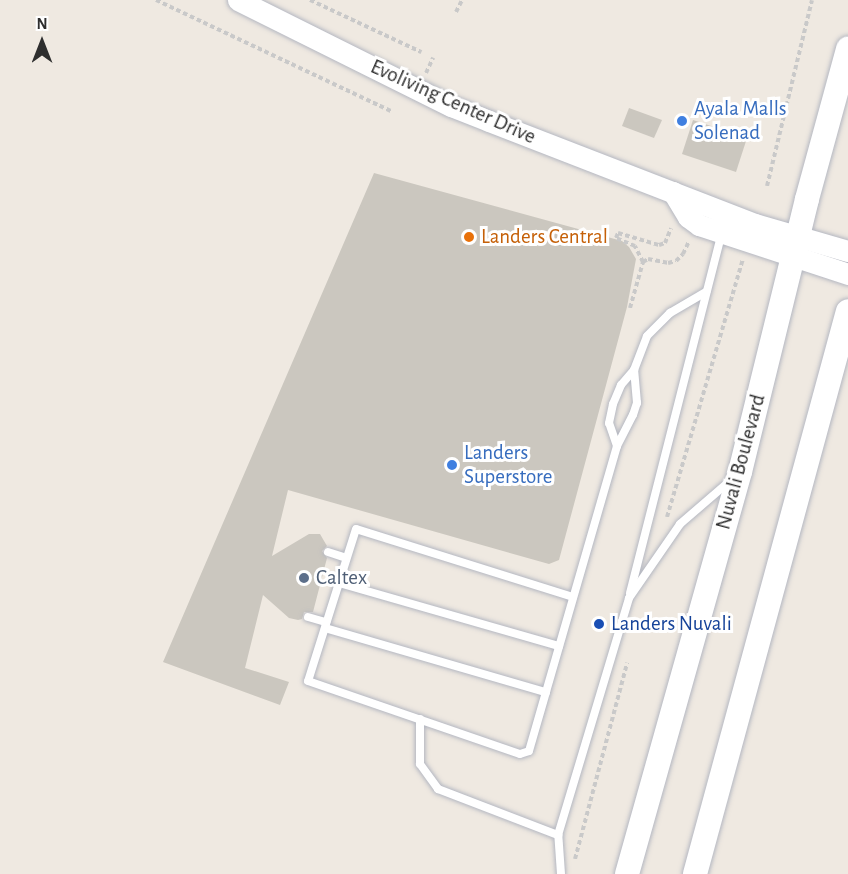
<!DOCTYPE html>
<html>
<head>
<meta charset="utf-8">
<style>
	body { margin:0 }
	#map { position:relative; width:848px; height:874px; overflow:hidden; background:#efe9e1; font-family:"Alegreya Sans",sans-serif }
	div>[style] { position:absolute }
	.building>* { inset:0; background:#cbc7bf }
	.path>* { height:4px; margin-top:-2px; transform-origin:0; background:repeating-linear-gradient(90deg,#c9c9c9 0 4.5px,transparent 0 7.5px) }
	.roads { filter:drop-shadow(0 0 2px #b4b7c1) drop-shadow(0 0 2px #b4b7c1) }
	.service>* { height:8px; margin:-4px; padding:0 4px; transform-origin:4px; border-radius:4px; background:#fff }
	.tertiary>* { height:21px; margin:-10.5px; padding:0 10.5px; transform-origin:10.5px; border-radius:10.5px; background:#fff }
	.secondary>* { height:24px; margin:-12px; padding:0 12px; transform-origin:12px; border-radius:12px; background:#fff }
	.dots>* { width:16px; height:16px; translate:-50% -50%; box-sizing:border-box; border:3px solid #fff; border-radius:50% }
	span { translate:-50% -50%; white-space:nowrap; text-align:center; line-height:1.15; -webkit-text-stroke:6px #fff; paint-order:stroke }
	.street-label { font-size:21px; color:#2e2e2e }
	.shop-label { font-size:21px; color:#366cbe }
	.left { translate:0 -50%; text-align:left }
	.food-label { font-size:21px; color:#c56008 }
	.service-label { font-size:21px; color:#4e5e75 }
	.transit-label { font-size:21px; color:#164399 }
	.north { position:absolute; left:12px; top:12px; width:60px; height:60px; -webkit-text-stroke:4px #fff; paint-order:stroke; rotate:0deg; font-size:16px; font-weight:700; line-height:24px; text-align:center; color:#2e2e2e }
	.north::after { content:''; display:block; margin:auto; width:21px; height:27px; background:#2e2e2e; clip-path:polygon(50% 0,100% 100%,50% 72%,0 100%) }
</style>
</head>
<body>
<div id="map">
	<div class="building">
		<div style="clip-path:polygon(629px 108px,662px 120px,654px 138px,622px 126px)"></div>
		<div style="clip-path:polygon(693px 120px,747px 138px,736px 172px,682px 154px)"></div>
		<div style="clip-path:polygon(374px 173px,622px 241px,629px 247px,636px 259px,627px 307px,559px 560px,549px 564px,288px 490px,272px 556px,309px 534px,320px 534px,327px 546px,322px 551px,327px 558px,313px 612px,304px 612px,302px 619px,298px 620px,289px 618px,263px 595px,245px 668px,289px 682px,280px 705px,163px 662px)"></div>
	</div>
	<div class="path">
		<div style="left:156px;top:0;width:260px;rotate:25.3deg"></div>
		<div style="left:310px;top:0;width:123px;rotate:25.1deg"></div>
		<div style="left:456px;top:12px;width:13px;rotate:-63deg"></div>
		<div style="left:426px;top:73px;width:17px;rotate:-65deg"></div>
		<div style="left:767px;top:186px;width:191px;rotate:-76.4deg"></div>
		<div style="left:643px;top:262px;width:18px;rotate:-117deg"></div>
		<div style="left:635px;top:246px;width:21px;rotate:-157deg"></div>
		<div style="left:616px;top:238px;width:5px;rotate:-68deg"></div>
		<div style="left:618px;top:233px;width:43px;rotate:16.3deg"></div>
		<div style="left:659px;top:245px;width:6px;rotate:-18deg"></div>
		<div style="left:665px;top:243px;width:16px;rotate:-68deg"></div>
		<div style="left:630px;top:308px;width:48px;rotate:-74.2deg"></div>
		<div style="left:643px;top:262px;width:6px;rotate:-31deg"></div>
		<div style="left:648px;top:259px;width:20px;rotate:11deg"></div>
		<div style="left:668px;top:263px;width:8px;rotate:-14deg"></div>
		<div style="left:676px;top:261px;width:10px;rotate:-45deg"></div>
		<div style="left:683px;top:254px;width:14px;rotate:-65deg"></div>
		<div style="left:667px;top:517px;width:269px;rotate:-73.6deg"></div>
		<div style="left:575px;top:859px;width:203px;rotate:-75.1deg"></div>
	</div>
	<div class="roads">
		<div class="service">
			<div style="left:617px;top:446px;width:24px;rotate:-109deg"></div>
			<div style="left:609px;top:423px;width:19px;rotate:-78deg"></div>
			<div style="left:613px;top:404px;width:21px;rotate:-67deg"></div>
			<div style="left:621px;top:385px;width:20px;rotate:-49deg"></div>
			<div style="left:634px;top:370px;width:36px;rotate:-69deg"></div>
			<div style="left:647px;top:336px;width:33px;rotate:-45deg"></div>
			<div style="left:670px;top:313px;width:42px;rotate:-30.3deg"></div>
			<div style="left:328px;top:552px;width:19px;rotate:18deg"></div>
			<div style="left:339px;top:583px;width:229px;rotate:16deg"></div>
			<div style="left:630px;top:593px;width:372px;rotate:-75.7deg"></div>
			<div style="left:573px;top:597px;width:227px;rotate:-162.6deg"></div>
			<div style="left:356px;top:529px;width:159px;rotate:107.5deg"></div>
			<div style="left:308px;top:681px;width:224px;rotate:19deg"></div>
			<div style="left:520px;top:754px;width:9px;rotate:-18deg"></div>
			<div style="left:529px;top:751px;width:61px;rotate:-73.9deg"></div>
			<div style="left:546px;top:692px;width:256px;rotate:-73.9deg"></div>
			<div style="left:617px;top:446px;width:35px;rotate:-63deg"></div>
			<div style="left:633px;top:415px;width:13px;rotate:-72deg"></div>
			<div style="left:637px;top:403px;width:33px;rotate:-95deg"></div>
			<div style="left:308px;top:617px;width:19px;rotate:16deg"></div>
			<div style="left:325px;top:628px;width:230px;rotate:16.2deg"></div>
			<div style="left:420px;top:719px;width:45px;rotate:90deg"></div>
			<div style="left:420px;top:764px;width:31px;rotate:54deg"></div>
			<div style="left:438px;top:789px;width:129px;rotate:21deg"></div>
			<div style="left:561px;top:874px;width:39px;rotate:-94deg"></div>
			<div style="left:558px;top:835px;width:247px;rotate:-73.3deg"></div>
			<div style="left:629px;top:598px;width:90px;rotate:-55.4deg"></div>
			<div style="left:680px;top:524px;width:67px;rotate:-40.8deg"></div>
		</div>
		<div class="tertiary">
			<div style="left:238px;top:0;width:238px;rotate:26.5deg"></div>
			<div style="left:451px;top:106px;width:41px;rotate:21.5deg"></div>
			<div style="left:489px;top:121px;width:285px;rotate:21.2deg"></div>
			<div style="left:755px;top:224px;width:97px;rotate:16.2deg"></div>
			<div style="left:673px;top:192px;width:29px;rotate:59deg"></div>
			<div style="left:688px;top:217px;width:14px;rotate:36deg"></div>
			<div style="left:699px;top:225px;width:157px;rotate:18.2deg"></div>
		</div>
		<div class="secondary">
			<div style="left:627px;top:874px;width:418px;rotate:-74.3deg"></div>
			<div style="left:740px;top:472px;width:281px;rotate:-76.2deg"></div>
			<div style="left:807px;top:199px;width:156px;rotate:-74.7deg"></div>
			<div style="left:695px;top:874px;width:583px;rotate:-74.8deg"></div>
		</div>
	</div>
	<div class="dots">
		<div style="left:682px;top:121px;background:#3f7fe0"></div>
		<div style="left:469px;top:237px;background:#e8710a"></div>
		<div style="left:452px;top:465px;background:#3f7fe0"></div>
		<div style="left:304px;top:578px;background:#5c6f8a"></div>
		<div style="left:599px;top:624px;background:#1a4fb4"></div>
	</div>
	<div class="street-label">
		<span style="left:453px;top:102px;rotate:24deg">Evoliving Center Drive</span>
		<span style="left:741px;top:462px;rotate:-75deg">Nuvali Boulevard</span>
	</div>
	<div class="shop-label">
		<span class="left" style="left:694px;top:121px">Ayala Malls<br>Solenad</span>
		<span class="left" style="left:464px;top:465px">Landers<br>Superstore</span>
	</div>
	<div class="food-label">
		<span class="left" style="left:481px;top:237px">Landers Central</span>
	</div>
	<div class="service-label">
		<span class="left" style="left:316px;top:578px">Caltex</span>
	</div>
	<div class="transit-label">
		<span class="left" style="left:611px;top:624px">Landers Nuvali</span>
	</div>
	<div class="north">N</div>
</div>
</body>
</html>
